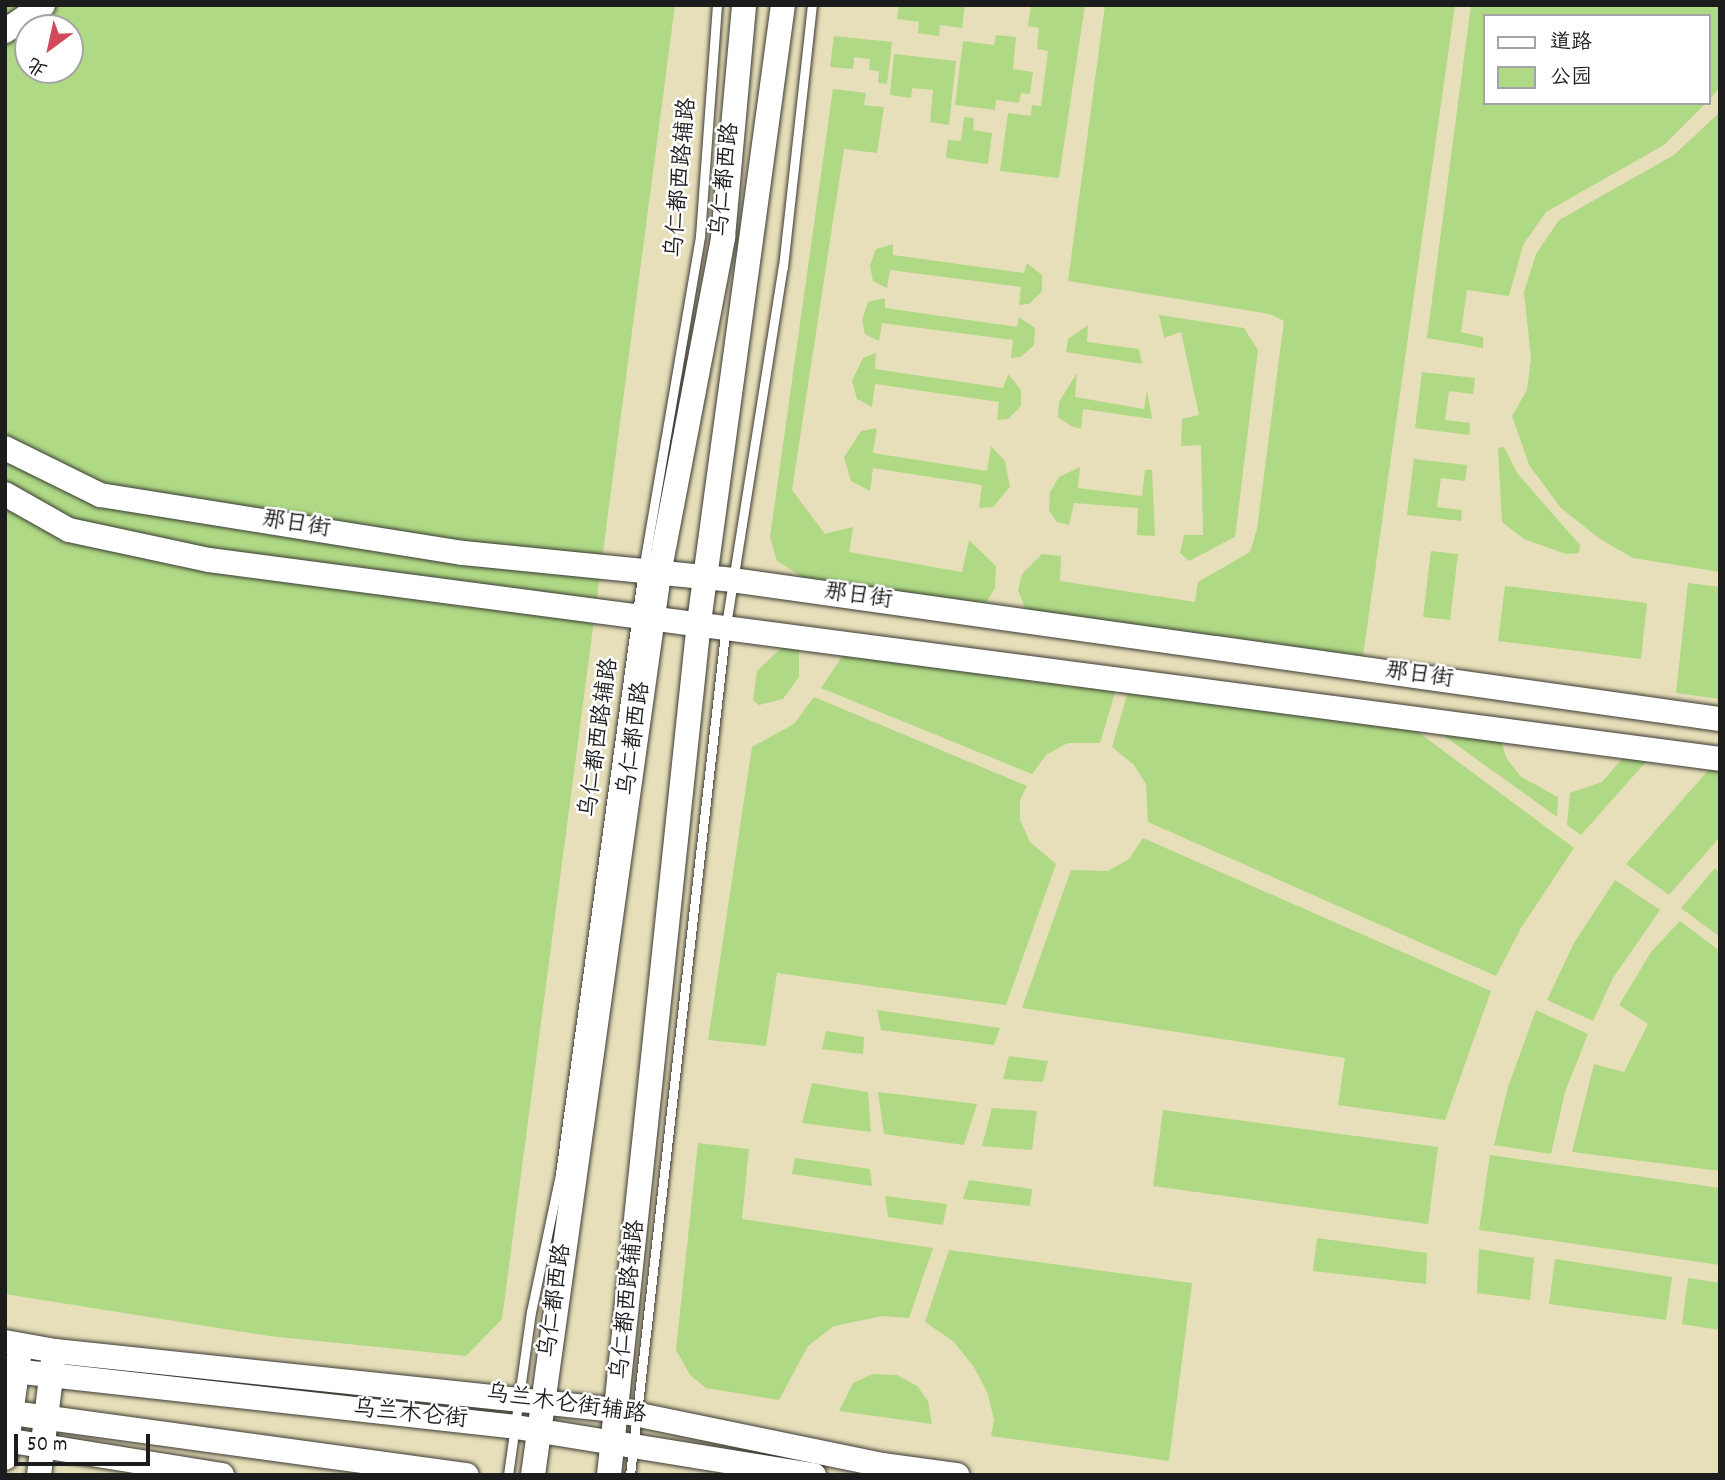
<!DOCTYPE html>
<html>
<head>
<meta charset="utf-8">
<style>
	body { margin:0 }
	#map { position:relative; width:1725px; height:1480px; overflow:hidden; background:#e7dfb9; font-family:Dekko,"LXGW WenKai TC",sans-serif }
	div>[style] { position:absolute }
	.green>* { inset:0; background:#afd984 }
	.roads { filter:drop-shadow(0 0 2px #3a3934) drop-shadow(0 0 2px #3a3934) }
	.lane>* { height:9px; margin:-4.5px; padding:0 4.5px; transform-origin:4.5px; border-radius:4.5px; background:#fff }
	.secondary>* { height:24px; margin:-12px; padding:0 12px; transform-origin:12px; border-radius:12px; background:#fff }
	span { translate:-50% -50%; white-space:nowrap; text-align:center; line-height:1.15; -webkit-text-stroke:5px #fff; paint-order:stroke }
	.street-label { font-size:23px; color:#1c1c1c }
	.frame { position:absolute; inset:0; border:7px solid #1c1c1c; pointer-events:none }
	.legend { position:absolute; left:1483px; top:14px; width:228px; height:91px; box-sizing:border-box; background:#fff; border:2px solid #a4a4a4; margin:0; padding:9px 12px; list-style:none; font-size:21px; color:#1c1c1c }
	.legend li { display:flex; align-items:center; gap:14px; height:35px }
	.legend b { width:35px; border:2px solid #a4a4a4 }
	.north { position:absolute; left:14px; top:14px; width:70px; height:70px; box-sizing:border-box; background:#fff; border:2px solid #a4a4a4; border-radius:50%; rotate:213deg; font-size:19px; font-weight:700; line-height:28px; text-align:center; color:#1c1c1c }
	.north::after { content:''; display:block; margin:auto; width:24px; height:32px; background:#d1495b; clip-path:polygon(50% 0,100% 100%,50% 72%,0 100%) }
	.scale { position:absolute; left:14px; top:1434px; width:136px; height:32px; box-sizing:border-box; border:4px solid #1c1c1c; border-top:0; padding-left:9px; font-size:21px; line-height:24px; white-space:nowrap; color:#1c1c1c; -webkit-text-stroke:5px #fff; paint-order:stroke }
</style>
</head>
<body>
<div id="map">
	<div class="green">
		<div style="clip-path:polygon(evenodd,5px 5px,675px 5px,502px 1319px,466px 1356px,269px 1336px,5px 1294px,5px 5px,28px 28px,70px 28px,70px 70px,28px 70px,28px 28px)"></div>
		<div style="clip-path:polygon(899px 5px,965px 5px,962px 28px,940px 25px,939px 36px,918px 33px,919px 22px,897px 19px)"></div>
		<div style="clip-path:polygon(1031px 5px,1085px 5px,1059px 178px,1000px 171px,1008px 113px,1031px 116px,1032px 105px,1041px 106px,1048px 51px,1037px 49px,1039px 28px,1028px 26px)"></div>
		<div style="clip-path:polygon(1105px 5px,1455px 5px,1363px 656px,1026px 610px,1018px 590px,1022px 574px,1042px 554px,1061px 556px,1060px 581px,1195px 602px,1198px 582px,1250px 552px,1257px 529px,1284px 321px,1270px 314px,1068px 281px)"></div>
		<div style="clip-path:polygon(1471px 5px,1720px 5px,1720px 87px,1709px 100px,1709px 16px,1485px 16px,1485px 103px,1706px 103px,1664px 145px,1546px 212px,1523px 245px,1509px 296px,1467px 290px,1461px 332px,1483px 337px,1483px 348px,1427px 338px)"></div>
		<div style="clip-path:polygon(996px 35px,1016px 37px,1013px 69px,1033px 72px,1030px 94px,1021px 93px,1019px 103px,996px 100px,995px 110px,955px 105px,963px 41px,994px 45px)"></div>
		<div style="clip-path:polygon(834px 36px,892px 42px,887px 84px,878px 83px,879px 71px,869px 70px,870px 59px,854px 57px,853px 69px,830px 67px)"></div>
		<div style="clip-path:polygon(894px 54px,956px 61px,949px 125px,930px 122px,933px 90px,912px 88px,911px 98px,890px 95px)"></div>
		<div style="clip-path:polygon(833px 89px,866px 93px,864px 105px,884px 107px,877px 153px,844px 149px,792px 490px,825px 534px,853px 527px,849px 552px,962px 572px,969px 540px,996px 566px,995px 588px,985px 605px,804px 578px,777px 561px,770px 537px)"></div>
		<div style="clip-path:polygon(1720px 112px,1720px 572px,1633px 558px,1600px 539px,1561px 508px,1529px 465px,1512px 416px,1527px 390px,1531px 358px,1524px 292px,1536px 254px,1559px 220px,1674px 155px)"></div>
		<div style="clip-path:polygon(964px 117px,974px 118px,973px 130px,992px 133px,988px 164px,946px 158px,948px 140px,961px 141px)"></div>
		<div style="clip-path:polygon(893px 244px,893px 255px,1024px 273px,1027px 263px,1042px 275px,1042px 291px,1029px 304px,1019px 305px,1021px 287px,890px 270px,887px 288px,873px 281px,870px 266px,876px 249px)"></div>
		<div style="clip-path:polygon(885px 298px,885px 308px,1017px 327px,1019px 317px,1035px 328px,1034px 345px,1021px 357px,1011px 358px,1013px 340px,882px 323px,879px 341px,865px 334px,862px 320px,868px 302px)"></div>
		<div style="clip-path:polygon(1159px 315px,1244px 328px,1258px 350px,1235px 537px,1189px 561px,1180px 553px,1184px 535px,1203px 535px,1201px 445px,1181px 446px,1182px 419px,1199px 415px,1181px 332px,1164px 338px)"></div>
		<div style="clip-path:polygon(1088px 325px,1087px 342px,1139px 349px,1142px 364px,1066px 352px,1068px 339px)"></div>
		<div style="clip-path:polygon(876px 353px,875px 369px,1003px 388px,1008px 374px,1021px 390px,1021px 406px,1008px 419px,997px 420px,999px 402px,875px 384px,872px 407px,857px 399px,852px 381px,863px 358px)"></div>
		<div style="clip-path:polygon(1422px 372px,1475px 378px,1473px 394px,1449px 391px,1445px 420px,1470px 423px,1469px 435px,1415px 428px)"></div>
		<div style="clip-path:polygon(1077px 373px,1075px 397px,1144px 409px,1147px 390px,1152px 419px,1083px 409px,1081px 429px,1071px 426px,1058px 417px,1059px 402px)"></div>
		<div style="clip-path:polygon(877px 428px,873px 453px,987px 471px,991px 446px,1005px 461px,1010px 487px,993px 507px,979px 508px,982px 485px,873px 468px,870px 491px,851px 481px,844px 457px,861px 431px)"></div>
		<div style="clip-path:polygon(1504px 447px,1517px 473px,1580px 545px,1579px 553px,1566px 554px,1524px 539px,1502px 522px,1498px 448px)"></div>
		<div style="clip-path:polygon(1414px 459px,1467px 465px,1465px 481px,1441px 478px,1437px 507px,1462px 510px,1461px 521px,1407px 515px)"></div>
		<div style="clip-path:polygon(1080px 467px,1078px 488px,1142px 496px,1145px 470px,1152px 470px,1155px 536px,1137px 535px,1138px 508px,1074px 503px,1069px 525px,1057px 522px,1049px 511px,1050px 492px,1059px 477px)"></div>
		<div style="clip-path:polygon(1431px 551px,1458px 554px,1450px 620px,1423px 617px)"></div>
		<div style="clip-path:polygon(1688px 583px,1720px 587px,1720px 699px,1676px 693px)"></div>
		<div style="clip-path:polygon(1505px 586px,1647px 603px,1641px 659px,1498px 641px)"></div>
		<div style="clip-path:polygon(799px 644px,799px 677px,783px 699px,759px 705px,753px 700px,757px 671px,783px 646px)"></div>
		<div style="clip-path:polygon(848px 648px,1117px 686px,1100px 743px,1068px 743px,1047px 754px,1032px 774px,821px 688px)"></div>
		<div style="clip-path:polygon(1129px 688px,1410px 726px,1574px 848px,1521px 928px,1496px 976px,1148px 822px,1146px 784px,1134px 765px,1112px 747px)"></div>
		<div style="clip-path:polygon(814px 697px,1027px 786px,1020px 800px,1020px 820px,1030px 842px,1056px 864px,1006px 1005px,777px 973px,766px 1046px,708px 1040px,752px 747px,794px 724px)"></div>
		<div style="clip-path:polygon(1429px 725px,1499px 736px,1507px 759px,1521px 777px,1558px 797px,1557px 817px)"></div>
		<div style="clip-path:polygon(1628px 752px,1652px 755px,1581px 835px,1567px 825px,1570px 793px,1602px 782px)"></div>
		<div style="clip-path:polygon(1713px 765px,1720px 765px,1720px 837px,1669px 895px,1626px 864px)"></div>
		<div style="clip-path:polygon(1143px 838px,1491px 991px,1445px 1120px,1338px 1105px,1345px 1058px,1022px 1008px,1071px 870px,1108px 871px,1129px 859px)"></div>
		<div style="clip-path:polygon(1715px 868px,1720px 874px,1720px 937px,1681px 908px)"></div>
		<div style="clip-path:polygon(1615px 880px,1660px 910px,1613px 978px,1593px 1021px,1547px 1000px,1574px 943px)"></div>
		<div style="clip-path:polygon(1680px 921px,1720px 951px,1720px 1171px,1572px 1152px,1594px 1064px,1624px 1072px,1648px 1024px,1619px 1005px,1651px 952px)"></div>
		<div style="clip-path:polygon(877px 1010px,1000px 1028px,994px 1045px,881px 1030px)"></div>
		<div style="clip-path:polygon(1536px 1010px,1588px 1034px,1565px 1092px,1551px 1154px,1494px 1145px,1508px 1087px)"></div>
		<div style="clip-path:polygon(826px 1031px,864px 1037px,863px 1054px,822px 1049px)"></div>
		<div style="clip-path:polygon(1009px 1056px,1048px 1061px,1043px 1082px,1003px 1079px)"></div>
		<div style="clip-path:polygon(812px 1083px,868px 1092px,871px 1132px,802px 1123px)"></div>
		<div style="clip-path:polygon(878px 1092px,977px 1104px,964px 1145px,884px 1134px)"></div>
		<div style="clip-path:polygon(992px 1108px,1037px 1111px,1032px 1150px,982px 1146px)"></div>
		<div style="clip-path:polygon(1163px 1110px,1438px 1147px,1428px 1224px,1153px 1186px)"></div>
		<div style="clip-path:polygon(698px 1143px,749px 1149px,742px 1219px,933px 1248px,909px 1318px,883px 1316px,834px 1326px,808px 1346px,779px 1400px,706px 1388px,690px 1375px,676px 1350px)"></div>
		<div style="clip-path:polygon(1490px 1155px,1720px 1188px,1720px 1265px,1479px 1230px)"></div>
		<div style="clip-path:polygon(795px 1158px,870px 1169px,872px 1186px,792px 1174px)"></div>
		<div style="clip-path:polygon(969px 1180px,1032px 1189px,1030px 1206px,963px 1199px)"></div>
		<div style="clip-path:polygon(885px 1196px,947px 1204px,943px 1225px,888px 1217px)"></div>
		<div style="clip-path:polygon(1317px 1238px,1427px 1253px,1426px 1284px,1313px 1271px)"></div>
		<div style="clip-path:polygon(1479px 1249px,1534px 1258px,1530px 1300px,1477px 1293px)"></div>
		<div style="clip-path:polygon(949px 1250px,1192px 1283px,1169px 1461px,991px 1436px,994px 1420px,988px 1394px,974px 1367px,953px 1341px,925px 1322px)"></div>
		<div style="clip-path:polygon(1555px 1259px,1672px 1277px,1666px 1320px,1549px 1304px)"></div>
		<div style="clip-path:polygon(1688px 1278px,1720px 1283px,1720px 1330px,1682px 1324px)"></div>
		<div style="clip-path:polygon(873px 1374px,897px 1375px,917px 1386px,928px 1401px,932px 1424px,839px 1411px,853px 1383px)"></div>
	</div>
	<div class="roads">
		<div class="lane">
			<div style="left:508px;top:1475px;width:165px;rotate:-82deg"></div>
			<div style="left:531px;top:1312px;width:141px;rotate:-78.1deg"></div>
			<div style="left:560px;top:1174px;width:610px;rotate:-82.18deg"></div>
			<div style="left:643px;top:570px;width:339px;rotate:-80.3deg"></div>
			<div style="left:700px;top:236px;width:232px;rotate:-85.8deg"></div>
			<div style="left:630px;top:1475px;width:855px;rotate:-83.56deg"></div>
			<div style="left:726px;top:625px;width:363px;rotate:-81deg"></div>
			<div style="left:783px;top:267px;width:264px;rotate:-83.7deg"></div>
		</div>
		<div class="secondary">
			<div style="left:5px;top:31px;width:46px;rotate:-34.4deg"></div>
			<div style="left:5px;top:448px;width:106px;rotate:26.3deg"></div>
			<div style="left:100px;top:495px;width:368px;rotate:9.1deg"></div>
			<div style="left:463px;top:553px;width:270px;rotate:5.7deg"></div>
			<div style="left:732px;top:580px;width:998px;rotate:8.01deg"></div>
			<div style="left:5px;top:494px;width:73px;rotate:29.4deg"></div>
			<div style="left:69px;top:530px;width:143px;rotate:12.1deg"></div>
			<div style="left:209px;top:560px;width:1524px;rotate:7.5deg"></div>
			<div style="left:5px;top:1342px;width:51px;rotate:10.2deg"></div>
			<div style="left:55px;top:1351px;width:563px;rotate:6.01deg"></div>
			<div style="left:615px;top:1410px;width:273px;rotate:11.6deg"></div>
			<div style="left:882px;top:1465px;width:76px;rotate:7.6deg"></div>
			<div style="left:5px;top:1370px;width:514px;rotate:6.36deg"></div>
			<div style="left:516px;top:1427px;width:302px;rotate:9.2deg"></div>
			<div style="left:5px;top:1412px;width:466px;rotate:7.8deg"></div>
			<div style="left:5px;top:1440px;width:220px;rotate:9.2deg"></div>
			<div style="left:5px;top:1458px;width:102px;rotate:-82.1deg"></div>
			<div style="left:39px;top:1475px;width:115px;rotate:-83deg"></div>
			<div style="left:533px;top:1475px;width:910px;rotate:-82.04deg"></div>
			<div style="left:659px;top:574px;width:343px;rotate:-79.2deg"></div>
			<div style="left:723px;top:237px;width:233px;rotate:-84.8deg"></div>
			<div style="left:609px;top:1475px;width:858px;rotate:-83.98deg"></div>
			<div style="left:699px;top:622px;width:623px;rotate:-82.25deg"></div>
		</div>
	</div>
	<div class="street-label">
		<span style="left:683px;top:178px;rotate:-85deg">乌仁都西路辅路</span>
		<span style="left:727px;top:180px;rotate:-84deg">乌仁都西路</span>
		<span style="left:296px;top:526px;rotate:9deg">那日街</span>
		<span style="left:858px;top:598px;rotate:8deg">那日街</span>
		<span style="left:1419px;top:677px;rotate:8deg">那日街</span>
		<span style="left:601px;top:738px;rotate:-82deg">乌仁都西路辅路</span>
		<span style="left:636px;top:739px;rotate:-82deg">乌仁都西路</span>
		<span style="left:630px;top:1300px;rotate:-84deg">乌仁都西路辅路</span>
		<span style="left:557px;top:1301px;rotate:-82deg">乌仁都西路</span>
		<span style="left:566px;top:1406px;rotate:8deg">乌兰木仑街辅路</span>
		<span style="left:410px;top:1416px;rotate:6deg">乌兰木仑街</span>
	</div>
	<div class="frame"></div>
	<ul class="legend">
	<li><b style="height:9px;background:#fff"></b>道路</li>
	<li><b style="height:19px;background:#afd984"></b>公园</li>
	</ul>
	<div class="north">北</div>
	<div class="scale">50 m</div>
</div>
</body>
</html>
